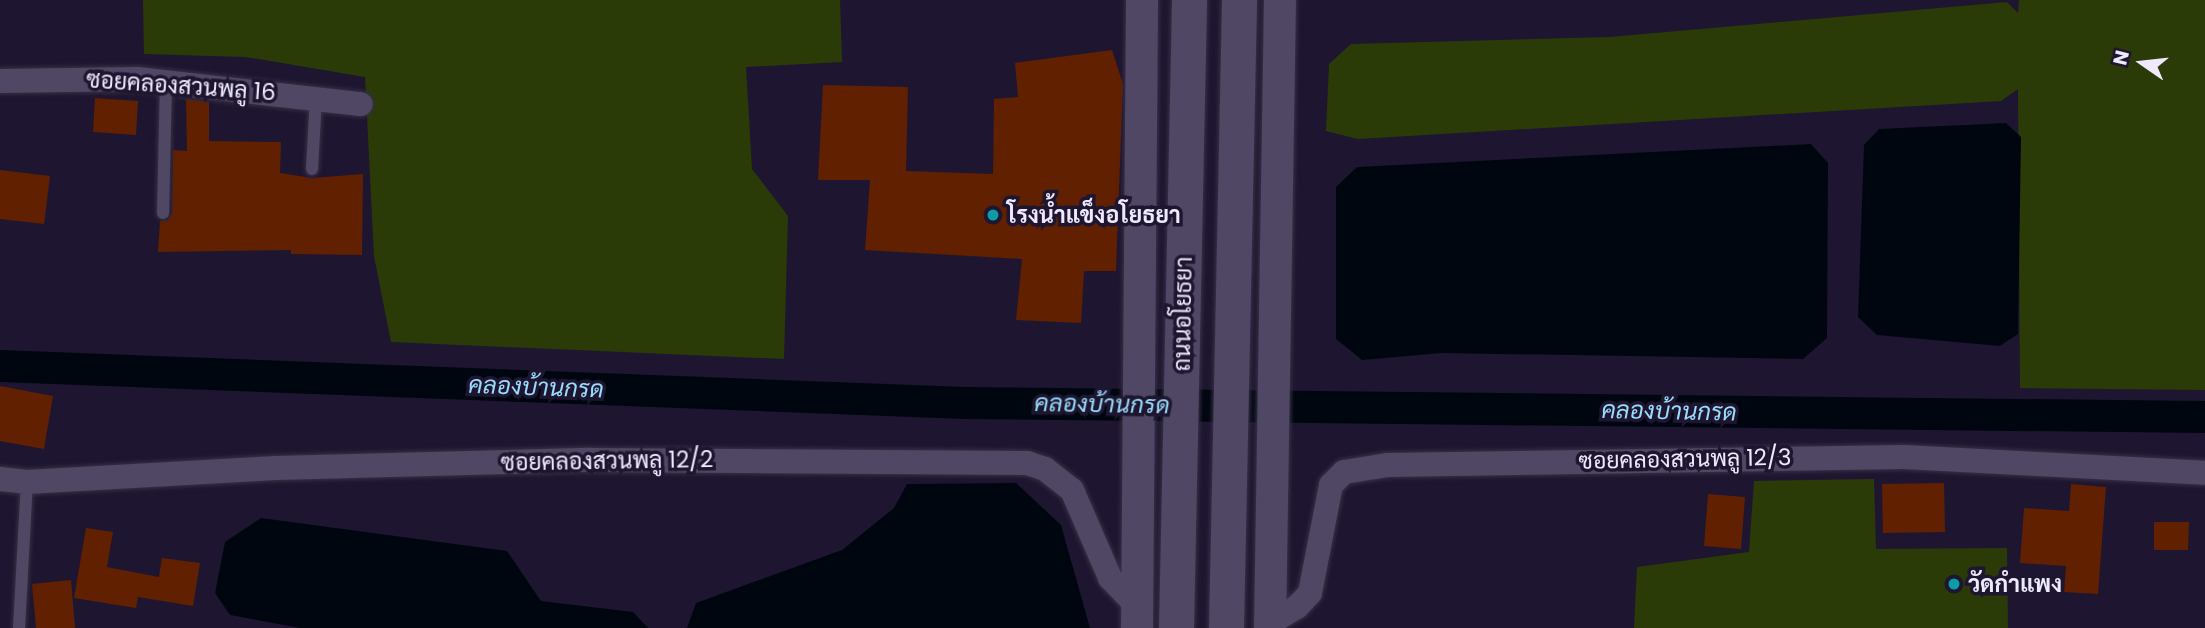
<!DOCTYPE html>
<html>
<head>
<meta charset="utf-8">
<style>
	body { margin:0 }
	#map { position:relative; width:2205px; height:628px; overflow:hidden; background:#1e1630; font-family:Poppins,Sarabun,sans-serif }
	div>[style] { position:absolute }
	.green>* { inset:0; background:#2a3b08 }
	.water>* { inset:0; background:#000610 }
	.canal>* { height:32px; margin:-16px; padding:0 16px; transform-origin:16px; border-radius:16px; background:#000610 }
	.building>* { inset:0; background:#612000 }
	.roads { filter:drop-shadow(0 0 2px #373045) drop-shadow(0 0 2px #373045) }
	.service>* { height:12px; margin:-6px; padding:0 6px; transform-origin:6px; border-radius:6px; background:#504765 }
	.minor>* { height:24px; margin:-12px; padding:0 12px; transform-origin:12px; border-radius:12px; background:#504765 }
	.tertiary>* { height:32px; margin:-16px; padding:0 16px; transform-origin:16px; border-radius:16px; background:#504765 }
	.secondary>* { height:35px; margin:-17.5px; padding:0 17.5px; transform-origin:17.5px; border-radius:17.5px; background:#504765 }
	.dots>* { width:19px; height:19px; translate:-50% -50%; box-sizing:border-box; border:4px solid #1e1630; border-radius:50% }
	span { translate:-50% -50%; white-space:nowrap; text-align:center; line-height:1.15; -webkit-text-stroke:7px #1e1630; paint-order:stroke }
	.street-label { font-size:23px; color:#eeeafc }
	.poi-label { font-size:23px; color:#eeeafc; font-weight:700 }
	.left { translate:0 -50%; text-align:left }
	.water-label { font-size:24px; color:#99dcfb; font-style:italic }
	.north { position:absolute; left:2107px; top:28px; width:70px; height:70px; -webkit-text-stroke:5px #1e1630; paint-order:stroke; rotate:284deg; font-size:19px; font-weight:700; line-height:28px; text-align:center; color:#eeeafc }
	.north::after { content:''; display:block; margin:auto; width:24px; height:32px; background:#eeeafc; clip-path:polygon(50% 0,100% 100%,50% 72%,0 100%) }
</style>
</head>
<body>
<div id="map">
	<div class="green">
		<div style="clip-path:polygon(143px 0,840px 0,842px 62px,746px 67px,752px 169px,788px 216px,784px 359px,391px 342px,374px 256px,365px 77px,246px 57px,144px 54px)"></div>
		<div style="clip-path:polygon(2019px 0,2205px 0,2205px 390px,2020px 388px,2018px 89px,2001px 101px,1358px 139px,1326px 131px,1329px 64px,1351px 44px,1610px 37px,2007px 2px,2018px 13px)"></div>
		<div style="clip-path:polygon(1874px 479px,1876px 549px,2007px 548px,2008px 628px,1634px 628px,1637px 567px,1749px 552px,1754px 481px)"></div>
	</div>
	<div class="water">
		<div style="clip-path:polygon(2006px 123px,2021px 137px,2018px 334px,2000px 346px,1877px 335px,1858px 317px,1864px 145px,1879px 129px)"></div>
		<div style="clip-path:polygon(1811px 144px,1828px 163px,1827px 338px,1803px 359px,1442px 353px,1362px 360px,1336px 339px,1336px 187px,1357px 167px)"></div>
		<div style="clip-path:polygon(1016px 483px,1061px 525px,1090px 628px,687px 628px,696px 603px,842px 550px,894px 508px,907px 484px)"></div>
		<div style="clip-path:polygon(261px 518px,507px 551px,541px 601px,633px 612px,648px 628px,300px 628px,230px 615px,215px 593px,225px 542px)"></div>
	</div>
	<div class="canal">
		<div style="left:0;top:366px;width:965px;rotate:2.2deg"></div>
		<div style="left:964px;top:403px;width:1241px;rotate:0.65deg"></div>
	</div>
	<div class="building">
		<div style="clip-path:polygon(1112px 50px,1123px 84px,1116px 271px,1084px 271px,1081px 323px,1016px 320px,1022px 259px,865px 250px,870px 180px,818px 180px,823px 85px,908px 87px,906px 171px,993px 174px,994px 99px,1018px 97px,1015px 63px)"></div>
		<div style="clip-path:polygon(95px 98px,138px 101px,136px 135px,93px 132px)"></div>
		<div style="clip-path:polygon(186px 99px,209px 102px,209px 141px,281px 142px,280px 173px,312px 178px,363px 174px,362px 255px,291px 254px,291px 250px,158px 252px,160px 221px,168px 220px,172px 213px,173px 150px,187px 151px)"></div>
		<div style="clip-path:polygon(0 170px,50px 176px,44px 224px,0 219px)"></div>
		<div style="clip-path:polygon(0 386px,53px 396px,44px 449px,0 441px)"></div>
		<div style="clip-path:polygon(1944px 483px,1945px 532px,1883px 533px,1882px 484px)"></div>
		<div style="clip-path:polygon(2071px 484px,2106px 487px,2098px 594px,2064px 592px,2066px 566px,2020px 563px,2024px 508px,2069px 511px)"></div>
		<div style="clip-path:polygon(1708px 494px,1745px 497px,1741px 549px,1704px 546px)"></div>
		<div style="clip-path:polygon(2154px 522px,2189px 522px,2188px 550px,2154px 550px)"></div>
		<div style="clip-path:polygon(86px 528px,113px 532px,107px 567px,159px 577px,162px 558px,200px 563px,193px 606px,138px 597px,136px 608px,74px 598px)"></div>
		<div style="clip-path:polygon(71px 580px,75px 628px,36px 628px,32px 584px)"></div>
	</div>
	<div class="roads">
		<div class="service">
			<div style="left:312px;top:169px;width:72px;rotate:-86.8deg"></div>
			<div style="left:163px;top:213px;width:131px;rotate:-88.7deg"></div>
			<div style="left:19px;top:628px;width:146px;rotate:-86.9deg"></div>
		</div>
		<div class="minor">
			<div style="left:0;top:81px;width:137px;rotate:-0.8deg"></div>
			<div style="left:137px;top:79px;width:225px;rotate:6.4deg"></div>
			<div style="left:0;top:479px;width:27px;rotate:6deg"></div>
			<div style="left:27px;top:482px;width:249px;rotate:-3.2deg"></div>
			<div style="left:276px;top:468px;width:314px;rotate:-1.5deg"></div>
			<div style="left:590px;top:460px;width:437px;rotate:0.4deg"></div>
			<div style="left:1027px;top:463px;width:19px;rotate:18deg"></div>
			<div style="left:1045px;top:469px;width:34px;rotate:38deg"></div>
			<div style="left:1072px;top:490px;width:96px;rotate:66.6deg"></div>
			<div style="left:1110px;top:578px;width:39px;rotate:46deg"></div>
			<div style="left:1270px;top:623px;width:31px;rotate:-31deg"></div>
			<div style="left:1297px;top:607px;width:19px;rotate:-47deg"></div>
			<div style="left:1310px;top:593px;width:110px;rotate:-79deg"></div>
			<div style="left:1331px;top:485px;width:18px;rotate:-45deg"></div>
			<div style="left:1344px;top:472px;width:45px;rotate:-9deg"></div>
			<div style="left:1388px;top:465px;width:516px;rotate:-0.89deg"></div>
			<div style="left:1904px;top:457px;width:301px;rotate:3deg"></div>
		</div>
		<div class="tertiary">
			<div style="left:1137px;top:628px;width:628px;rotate:-89.54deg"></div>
			<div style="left:1270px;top:628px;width:628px;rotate:-89.09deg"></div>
		</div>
		<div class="secondary">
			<div style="left:1176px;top:628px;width:628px;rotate:-88.81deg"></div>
			<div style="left:1226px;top:628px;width:628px;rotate:-88.81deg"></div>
		</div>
	</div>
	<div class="dots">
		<div style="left:993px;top:215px;background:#0f9aa8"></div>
		<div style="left:1954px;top:584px;background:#0f9aa8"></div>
	</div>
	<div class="street-label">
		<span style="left:181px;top:86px;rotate:4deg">ซอยคลองสวนพลู 16</span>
		<span style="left:1183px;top:314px;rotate:-89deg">ถนนอโยธยา</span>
		<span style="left:1685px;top:459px;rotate:-1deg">ซอยคลองสวนพลู 12/3</span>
		<span style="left:607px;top:461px;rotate:-1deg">ซอยคลองสวนพลู 12/2</span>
	</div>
	<div class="poi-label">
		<span class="left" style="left:1007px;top:215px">โรงน้ำแข็งอโยธยา</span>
		<span class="left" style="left:1968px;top:584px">วัดกำแพง</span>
	</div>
	<div class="water-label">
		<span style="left:536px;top:387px;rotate:2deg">คลองบ้านกรด</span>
		<span style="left:1102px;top:404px;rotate:1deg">คลองบ้านกรด</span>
		<span style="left:1669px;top:411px;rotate:1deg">คลองบ้านกรด</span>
	</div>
	<div class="north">N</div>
</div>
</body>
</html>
